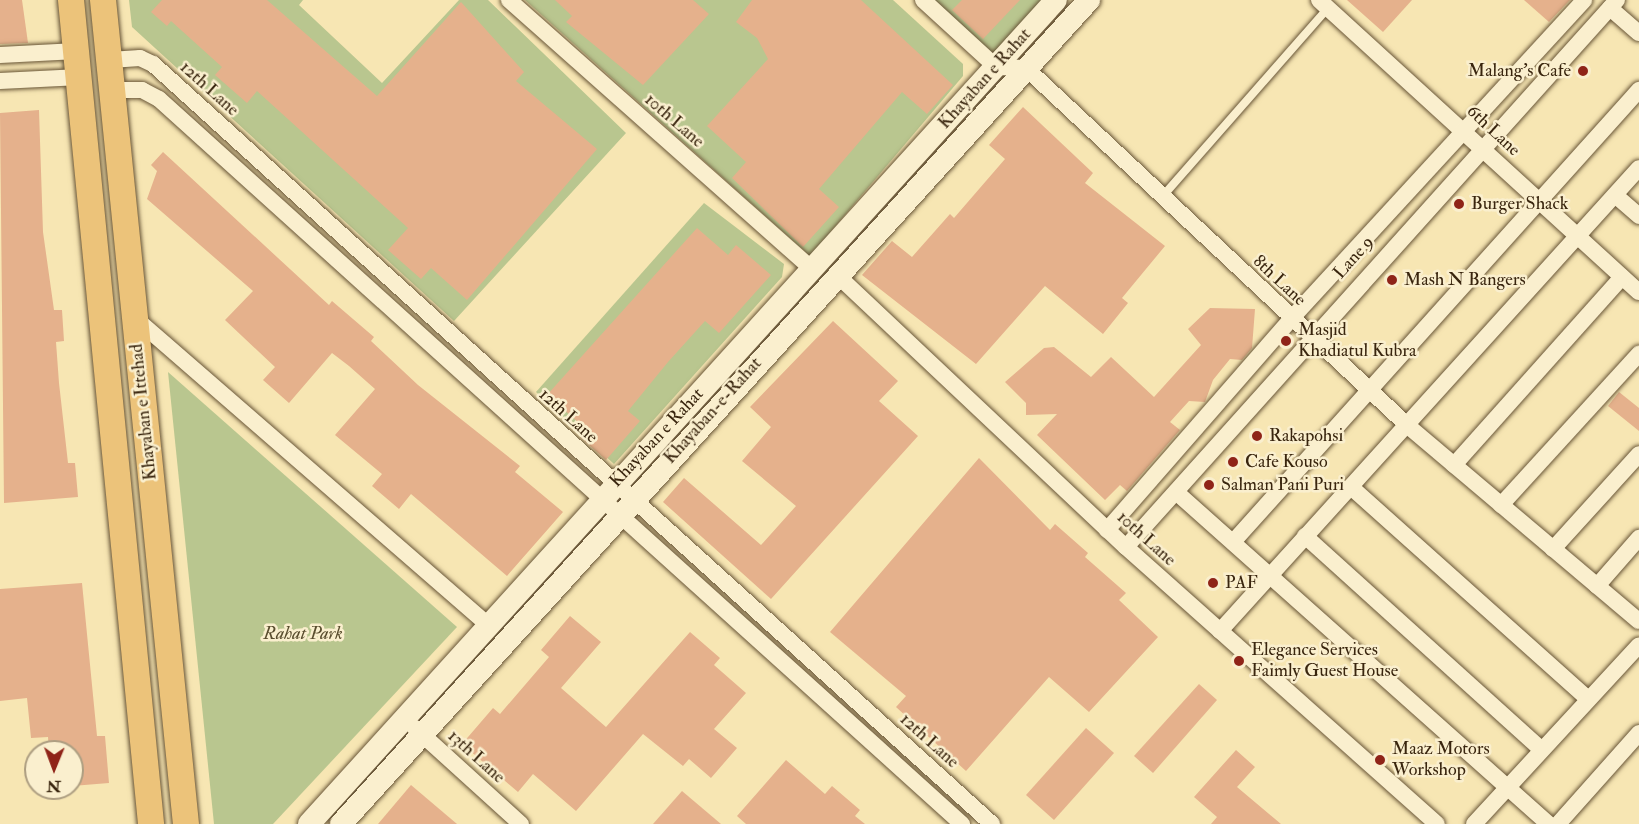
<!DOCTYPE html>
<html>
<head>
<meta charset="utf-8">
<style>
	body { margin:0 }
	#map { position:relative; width:1639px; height:824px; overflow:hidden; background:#f7e6b3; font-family:"IM FELL Double Pica",serif }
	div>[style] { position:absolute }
	.green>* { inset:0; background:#b9c68f }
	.building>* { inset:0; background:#e5b18c }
	.roads { filter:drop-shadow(0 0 2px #685537) drop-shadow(0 0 2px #685537) }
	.lane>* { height:8px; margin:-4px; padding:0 4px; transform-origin:4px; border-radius:4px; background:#faefce }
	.street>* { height:16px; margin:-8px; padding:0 8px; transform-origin:8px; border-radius:8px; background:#faefce }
	.secondary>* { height:22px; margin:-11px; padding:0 11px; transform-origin:11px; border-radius:11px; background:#faefce }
	.primary>* { height:26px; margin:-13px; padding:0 13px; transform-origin:13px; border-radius:13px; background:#ecc37a }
	.dots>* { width:16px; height:16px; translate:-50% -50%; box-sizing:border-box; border:3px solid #faefce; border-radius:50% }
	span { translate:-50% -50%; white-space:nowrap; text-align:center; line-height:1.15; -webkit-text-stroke:5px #faefce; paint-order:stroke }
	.poi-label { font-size:18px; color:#39250e }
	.right { translate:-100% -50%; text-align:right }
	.left { translate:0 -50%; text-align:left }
	.street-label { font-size:18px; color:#39250e }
	.park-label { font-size:18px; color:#594d2e; font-style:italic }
	.north { position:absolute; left:24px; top:740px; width:60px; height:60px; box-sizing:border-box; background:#faefce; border:2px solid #ad9e81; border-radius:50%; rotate:181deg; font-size:16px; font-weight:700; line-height:24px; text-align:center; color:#39250e }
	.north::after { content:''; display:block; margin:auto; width:21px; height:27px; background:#8f2418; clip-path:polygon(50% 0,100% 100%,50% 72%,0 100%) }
</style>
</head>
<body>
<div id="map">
	<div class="green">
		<div style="clip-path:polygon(129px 0,303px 0,299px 5px,382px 83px,459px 0,488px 0,626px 133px,454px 321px,132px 27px)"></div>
		<div style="clip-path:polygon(525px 0,893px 0,963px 64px,963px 76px,810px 256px)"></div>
		<div style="clip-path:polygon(934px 0,1042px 0,994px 56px)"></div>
		<div style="clip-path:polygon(704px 203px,784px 264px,782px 277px,614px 464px,536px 392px)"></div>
		<div style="clip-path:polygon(168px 372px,457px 627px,273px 824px,214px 824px)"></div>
	</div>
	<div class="building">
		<div style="clip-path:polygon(0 0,22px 0,28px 43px,0 44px)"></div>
		<div style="clip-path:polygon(162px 0,267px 0,377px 96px,461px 2px,524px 72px,516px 81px,597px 149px,467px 300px,431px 268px,421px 279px,388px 250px,408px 228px,257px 91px,247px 103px,215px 75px,222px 67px,171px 21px,167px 26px,151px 12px)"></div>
		<div style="clip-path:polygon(555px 0,693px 0,709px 14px,643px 85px,566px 22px,572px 16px)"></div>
		<div style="clip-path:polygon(752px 0,861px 0,953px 85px,927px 114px,902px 92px,819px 189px,839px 207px,803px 247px,732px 178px,746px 162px,707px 126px,768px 59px,757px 38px,736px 22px)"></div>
		<div style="clip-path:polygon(962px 0,1020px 0,983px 39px,952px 10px)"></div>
		<div style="clip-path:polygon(1347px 0,1412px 0,1383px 32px)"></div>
		<div style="clip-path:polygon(1524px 0,1570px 0,1549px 22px)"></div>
		<div style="clip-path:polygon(1023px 107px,1093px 173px,1085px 183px,1165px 246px,1122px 298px,1128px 303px,1103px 334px,1045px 286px,976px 364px,862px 275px,892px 241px,912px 257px,950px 214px,954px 218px,1005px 159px,989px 145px)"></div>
		<div style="clip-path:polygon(39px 110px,43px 232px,54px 310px,62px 310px,64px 341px,56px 342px,59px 383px,68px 463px,75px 463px,78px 497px,4px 503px,0 113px)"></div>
		<div style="clip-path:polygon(163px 152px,329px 305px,332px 301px,374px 337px,371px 341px,418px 385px,520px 466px,515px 472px,563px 512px,507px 576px,411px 494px,399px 509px,372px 486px,382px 474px,335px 435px,375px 389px,349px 366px,332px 353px,289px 403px,263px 380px,275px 367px,225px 320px,253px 291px,147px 199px,157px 171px,151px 165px)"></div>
		<div style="clip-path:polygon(697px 228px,728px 255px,736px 245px,771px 275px,719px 333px,705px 321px,668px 362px,628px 411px,640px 421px,606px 460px,580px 437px,587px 430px,547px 395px)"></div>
		<div style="clip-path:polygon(1210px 308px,1255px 309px,1252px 348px,1242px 360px,1230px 359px,1213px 380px,1205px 402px,1189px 401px,1170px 422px,1180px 430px,1127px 491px,1120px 485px,1105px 500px,1037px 435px,1057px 414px,1026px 415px,1026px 403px,1005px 382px,1044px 348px,1054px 347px,1091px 377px,1111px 357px,1154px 397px,1201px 345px,1188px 329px)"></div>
		<div style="clip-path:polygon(833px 321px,898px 381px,879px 401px,918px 436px,771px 599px,663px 502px,684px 478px,761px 545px,796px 506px,742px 461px,771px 427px,750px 407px)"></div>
		<div style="clip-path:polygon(1619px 392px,1639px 408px,1639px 431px,1608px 406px)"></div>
		<div style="clip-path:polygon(979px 458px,1050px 530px,1055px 524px,1088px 553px,1085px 557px,1126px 593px,1119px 600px,1158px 637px,1089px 712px,1049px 677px,966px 771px,896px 707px,906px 696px,830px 632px)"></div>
		<div style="clip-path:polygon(82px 583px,97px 736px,105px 736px,109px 783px,72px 786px,72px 752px,49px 752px,48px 737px,31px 738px,27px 698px,0 701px,0 589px)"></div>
		<div style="clip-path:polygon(570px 616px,601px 642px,561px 688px,606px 727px,690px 632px,720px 658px,714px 665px,746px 693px,714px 729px,737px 748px,711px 778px,689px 759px,683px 766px,643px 734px,576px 811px,533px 774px,518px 792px,462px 744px,493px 708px,500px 714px,549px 657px,541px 650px)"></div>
		<div style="clip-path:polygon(1199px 684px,1217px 700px,1153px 773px,1134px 756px)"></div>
		<div style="clip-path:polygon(1086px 728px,1114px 753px,1054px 820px,1026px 795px)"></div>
		<div style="clip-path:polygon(1236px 750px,1255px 767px,1237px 787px,1281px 824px,1211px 824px,1217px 817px,1194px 797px)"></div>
		<div style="clip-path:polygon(786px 760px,825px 794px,832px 786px,860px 810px,855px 816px,865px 824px,746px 824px,737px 816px)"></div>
		<div style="clip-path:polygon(411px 785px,457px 824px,378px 824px)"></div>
		<div style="clip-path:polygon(682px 791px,721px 824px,653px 824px)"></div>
	</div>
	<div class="roads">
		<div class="lane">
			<div style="left:1162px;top:197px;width:252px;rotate:-48.7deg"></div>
		</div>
		<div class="street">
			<div style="left:509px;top:0;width:407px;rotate:41.6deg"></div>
			<div style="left:923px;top:0;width:99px;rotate:42.5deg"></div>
			<div style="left:996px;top:67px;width:30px;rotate:2deg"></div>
			<div style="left:1026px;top:68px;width:524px;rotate:43.14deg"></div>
			<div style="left:1408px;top:426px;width:302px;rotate:40.2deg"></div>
			<div style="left:1319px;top:0;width:433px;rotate:42.4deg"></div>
			<div style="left:1610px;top:8px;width:38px;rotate:41deg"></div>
			<div style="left:0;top:55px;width:77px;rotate:-3deg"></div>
			<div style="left:110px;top:60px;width:30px;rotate:-4deg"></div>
			<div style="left:140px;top:58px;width:14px;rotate:25deg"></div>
			<div style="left:153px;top:64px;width:1132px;rotate:42.17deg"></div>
			<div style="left:0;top:81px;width:80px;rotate:-2.9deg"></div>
			<div style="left:112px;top:90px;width:30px"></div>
			<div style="left:142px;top:90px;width:19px;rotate:28deg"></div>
			<div style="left:159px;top:99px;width:1082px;rotate:42.08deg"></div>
			<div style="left:1615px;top:195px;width:32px;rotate:41deg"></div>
			<div style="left:836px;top:274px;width:398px;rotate:43.3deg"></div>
			<div style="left:1126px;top:547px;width:416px;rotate:41.7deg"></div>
			<div style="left:135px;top:318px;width:469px;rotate:41deg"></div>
			<div style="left:1454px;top:465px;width:252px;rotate:-48.2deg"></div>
			<div style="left:1351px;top:487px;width:318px;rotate:41.8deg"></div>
			<div style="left:1176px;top:492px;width:499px;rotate:41.7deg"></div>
			<div style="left:1501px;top:505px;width:205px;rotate:-47.6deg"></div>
			<div style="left:1107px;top:530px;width:280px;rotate:-48.9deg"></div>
			<div style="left:1291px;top:319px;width:433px;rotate:-47.4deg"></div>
			<div style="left:1305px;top:536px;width:318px;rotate:42.1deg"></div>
			<div style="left:1233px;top:542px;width:608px;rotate:-48.07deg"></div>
			<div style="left:1126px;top:547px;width:735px;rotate:-48.09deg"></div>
			<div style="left:1553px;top:549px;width:128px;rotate:-47.8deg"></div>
			<div style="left:1597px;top:586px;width:64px;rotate:-48.8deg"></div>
			<div style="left:1220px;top:631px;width:624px;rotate:-47.86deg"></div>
			<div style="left:415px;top:728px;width:143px;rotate:42.2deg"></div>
			<div style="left:1474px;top:824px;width:243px;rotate:-47.3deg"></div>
			<div style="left:1558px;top:824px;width:122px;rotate:-48.3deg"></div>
		</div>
		<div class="secondary">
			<div style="left:309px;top:824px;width:1112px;rotate:-47.81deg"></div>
			<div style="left:341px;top:824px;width:1113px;rotate:-47.77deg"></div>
		</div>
		<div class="primary">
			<div style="left:71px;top:0;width:828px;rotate:84.45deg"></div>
			<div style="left:103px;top:0;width:828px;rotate:84.25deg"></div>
		</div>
	</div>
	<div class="dots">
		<div style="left:1583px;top:71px;background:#8f2418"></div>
		<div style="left:1459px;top:204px;background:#8f2418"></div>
		<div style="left:1392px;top:280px;background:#8f2418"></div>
		<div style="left:1286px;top:341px;background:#8f2418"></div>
		<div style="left:1257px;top:436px;background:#8f2418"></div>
		<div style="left:1233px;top:462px;background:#8f2418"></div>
		<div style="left:1209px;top:485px;background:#8f2418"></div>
		<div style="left:1213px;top:583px;background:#8f2418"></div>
		<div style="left:1239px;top:661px;background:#8f2418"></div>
		<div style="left:1380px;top:760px;background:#8f2418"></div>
	</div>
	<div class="poi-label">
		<span class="right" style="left:1571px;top:71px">Malang's Cafe</span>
		<span class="left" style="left:1471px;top:204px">Burger Shack</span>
		<span class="left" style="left:1404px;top:280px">Mash N Bangers</span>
		<span class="left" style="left:1298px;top:341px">Masjid<br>Khadiatul Kubra</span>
		<span class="left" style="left:1269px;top:436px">Rakapohsi</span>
		<span class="left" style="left:1245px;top:462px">Cafe Kouso</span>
		<span class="left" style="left:1221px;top:485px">Salman Pani Puri</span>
		<span class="left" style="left:1225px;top:583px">PAF</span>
		<span class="left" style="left:1251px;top:661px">Elegance Services<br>Faimly Guest House</span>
		<span class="left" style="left:1392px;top:760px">Maaz Motors<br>Workshop</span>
	</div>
	<div class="street-label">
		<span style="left:985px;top:79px;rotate:-48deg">Khayaban e Rahat</span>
		<span style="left:209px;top:89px;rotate:42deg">12th Lane</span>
		<span style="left:674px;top:121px;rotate:41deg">10th Lane</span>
		<span style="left:1493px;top:131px;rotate:43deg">6th Lane</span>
		<span style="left:1354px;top:258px;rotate:-48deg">Lane 9</span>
		<span style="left:1279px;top:281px;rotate:43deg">8th Lane</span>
		<span style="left:713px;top:411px;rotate:-48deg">Khayaban-e-Rahat</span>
		<span style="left:144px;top:412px;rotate:-96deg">Khayaban e Ittehad</span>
		<span style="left:568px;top:416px;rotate:42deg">12th Lane</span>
		<span style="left:657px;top:438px;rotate:-47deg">Khayaban e Rahat</span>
		<span style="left:1146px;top:539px;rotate:42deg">10th Lane</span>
		<span style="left:929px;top:741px;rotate:42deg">12th Lane</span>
		<span style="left:476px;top:757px;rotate:42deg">13th Lane</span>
	</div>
	<div class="park-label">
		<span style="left:303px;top:634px">Rahat Park</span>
	</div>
	<div class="north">N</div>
</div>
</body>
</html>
